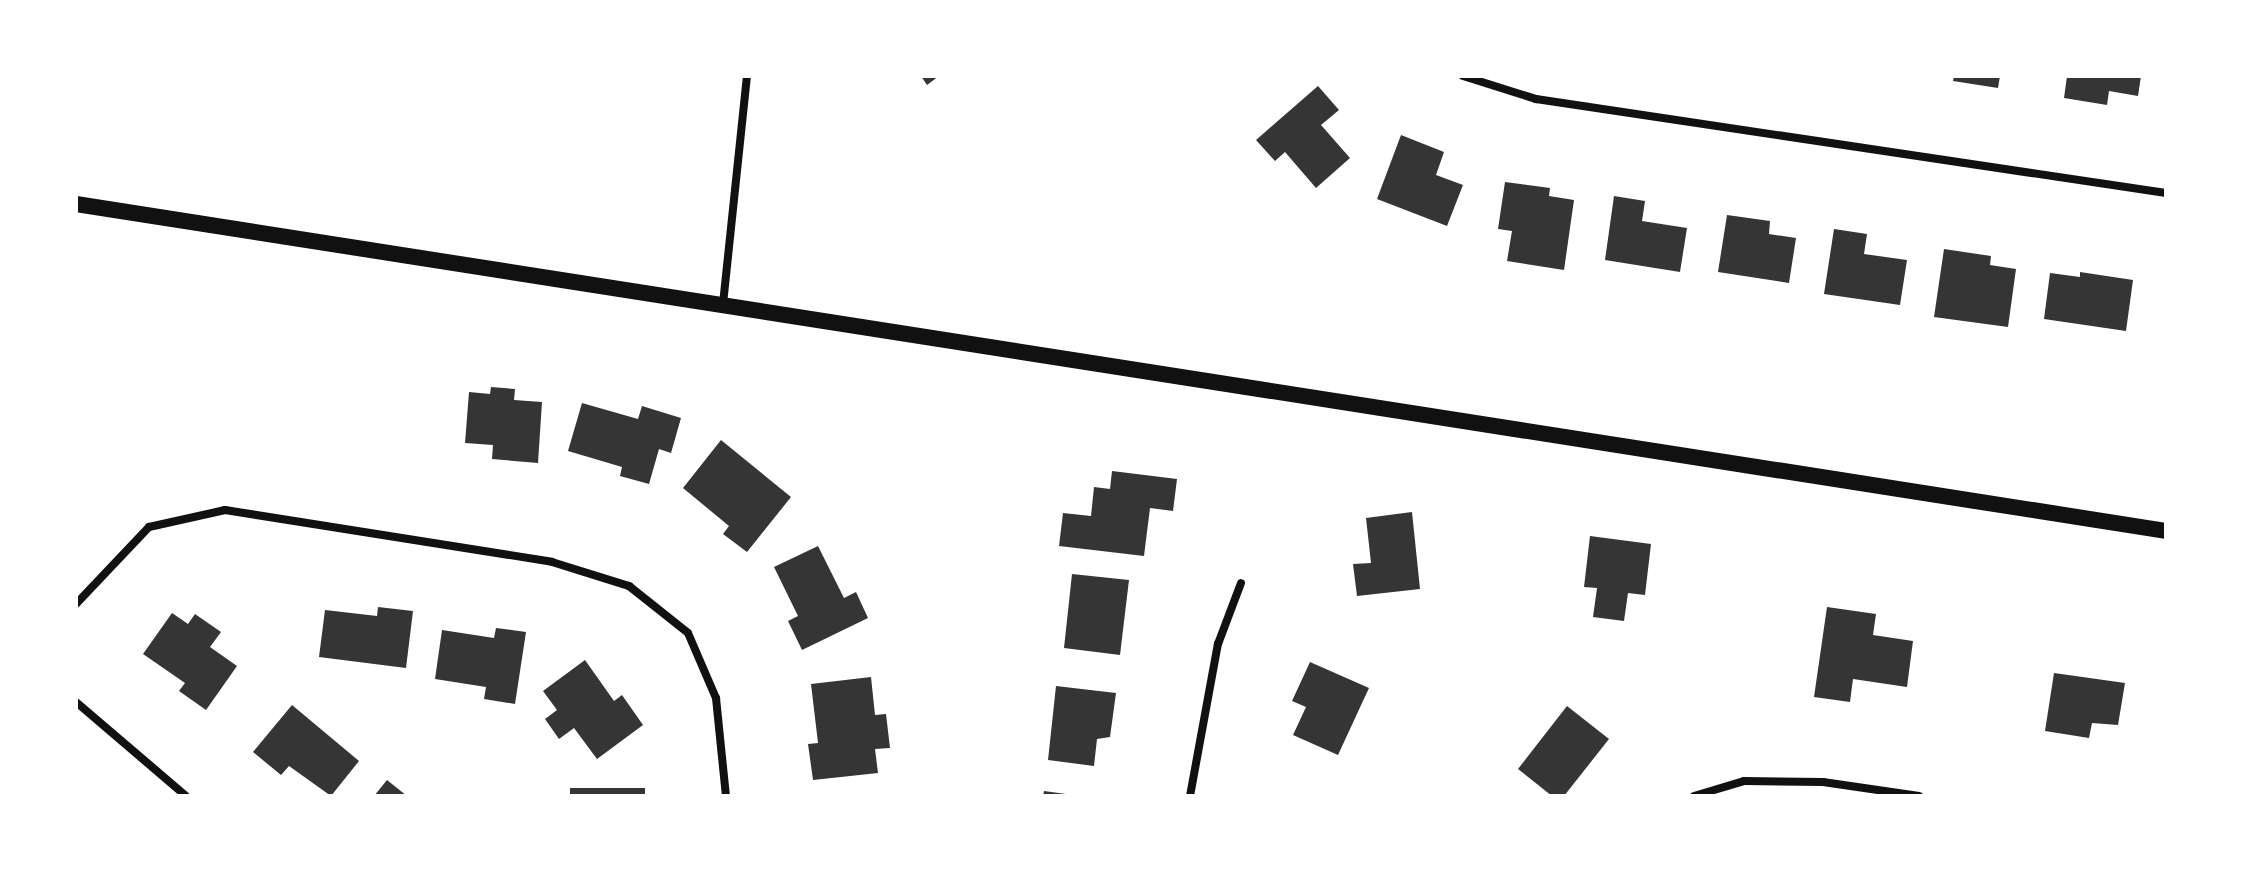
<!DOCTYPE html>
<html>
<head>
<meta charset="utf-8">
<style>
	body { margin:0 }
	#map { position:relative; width:2242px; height:872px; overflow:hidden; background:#fff; font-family:Barlow,sans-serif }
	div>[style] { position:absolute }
	.building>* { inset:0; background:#353535 }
	.minor>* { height:8px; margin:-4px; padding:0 4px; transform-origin:4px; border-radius:4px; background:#111 }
	.secondary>* { height:16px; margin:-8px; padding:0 8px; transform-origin:8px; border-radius:8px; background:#111 }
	span { translate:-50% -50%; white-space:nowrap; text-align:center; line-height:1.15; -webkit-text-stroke:6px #fff; paint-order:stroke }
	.frame { position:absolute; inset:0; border:78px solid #fff; pointer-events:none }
</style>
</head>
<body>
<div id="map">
	<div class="building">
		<div style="clip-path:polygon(921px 76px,939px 76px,927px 85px)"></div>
		<div style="clip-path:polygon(1954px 76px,2000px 76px,1998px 88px,1953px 81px)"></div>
		<div style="clip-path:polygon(2067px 76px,2141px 76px,2138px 96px,2109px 91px,2107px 105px,2064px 98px)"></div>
		<div style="clip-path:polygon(1318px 86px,1339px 110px,1321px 125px,1350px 158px,1316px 188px,1285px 152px,1275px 161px,1256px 140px)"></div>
		<div style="clip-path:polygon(1401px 135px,1444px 152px,1436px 175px,1463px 185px,1447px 226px,1377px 199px)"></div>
		<div style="clip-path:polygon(1505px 182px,1550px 188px,1549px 196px,1574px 200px,1564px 270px,1507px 261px,1512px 231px,1498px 229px)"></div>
		<div style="clip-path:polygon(1614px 196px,1645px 201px,1642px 221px,1687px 228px,1680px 272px,1605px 260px)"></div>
		<div style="clip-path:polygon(1727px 215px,1770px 221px,1769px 234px,1796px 238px,1789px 283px,1718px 272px)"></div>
		<div style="clip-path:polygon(1834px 229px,1867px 234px,1864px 254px,1907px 260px,1900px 305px,1824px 294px)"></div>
		<div style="clip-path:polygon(1944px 249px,1991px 256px,1990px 265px,2016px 269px,2008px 327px,1934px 317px)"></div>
		<div style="clip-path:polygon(2080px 272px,2133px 280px,2126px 331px,2044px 319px,2050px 273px,2080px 277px)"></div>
		<div style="clip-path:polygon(491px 387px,515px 389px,514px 400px,542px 402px,538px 463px,492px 459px,493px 445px,465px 443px,469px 392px,490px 394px)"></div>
		<div style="clip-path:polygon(582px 403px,638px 419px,642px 406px,681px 418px,671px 453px,659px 449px,649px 484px,620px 476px,622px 467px,568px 451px)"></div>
		<div style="clip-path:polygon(721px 440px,791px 497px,747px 552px,723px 534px,729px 526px,683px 488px)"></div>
		<div style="clip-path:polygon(1112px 471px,1177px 479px,1173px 511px,1150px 508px,1144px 556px,1059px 546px,1063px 513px,1091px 516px,1094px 487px,1110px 489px)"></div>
		<div style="clip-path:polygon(1412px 512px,1420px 589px,1357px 596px,1353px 564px,1371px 563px,1366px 518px)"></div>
		<div style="clip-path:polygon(1590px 536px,1651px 544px,1645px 595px,1628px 593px,1624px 621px,1593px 617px,1597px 588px,1584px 587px)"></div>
		<div style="clip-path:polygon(818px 546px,844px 598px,856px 592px,868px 618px,802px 650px,788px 621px,798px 616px,774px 567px)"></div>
		<div style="clip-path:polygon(1072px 574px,1129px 580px,1120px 655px,1064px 648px)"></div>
		<div style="clip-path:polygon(378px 607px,413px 611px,406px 668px,319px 657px,325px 610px,377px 616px)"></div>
		<div style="clip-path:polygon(1827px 607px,1876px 614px,1873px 635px,1913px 641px,1907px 687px,1853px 679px,1850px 702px,1814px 697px)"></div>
		<div style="clip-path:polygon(172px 613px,188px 624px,195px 614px,221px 632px,210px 647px,237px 666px,206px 710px,179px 691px,185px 683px,143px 654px)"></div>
		<div style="clip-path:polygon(496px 628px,526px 632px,515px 704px,484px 699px,486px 687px,435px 679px,442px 630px,494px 638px)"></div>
		<div style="clip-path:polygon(585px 660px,614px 701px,622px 695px,643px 725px,597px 759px,574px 728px,559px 739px,545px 719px,557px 710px,543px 691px)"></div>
		<div style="clip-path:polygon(1310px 662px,1369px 688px,1338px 755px,1293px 735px,1306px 707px,1292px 701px)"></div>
		<div style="clip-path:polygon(2054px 673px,2125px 683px,2118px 725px,2092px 723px,2089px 738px,2045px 731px)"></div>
		<div style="clip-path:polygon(871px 677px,875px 715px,886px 714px,890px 748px,875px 749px,878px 773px,813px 780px,808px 744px,818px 743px,811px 684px)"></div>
		<div style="clip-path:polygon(1056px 686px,1116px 693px,1110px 737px,1097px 739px,1094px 766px,1048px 760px)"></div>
		<div style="clip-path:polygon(292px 705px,359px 761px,331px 796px,289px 766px,281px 775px,253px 752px)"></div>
		<div style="clip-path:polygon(1567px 706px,1609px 739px,1564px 796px,1552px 796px,1518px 769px)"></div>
		<div style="clip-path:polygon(387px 780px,407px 796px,374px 796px)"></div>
		<div style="clip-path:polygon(570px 788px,645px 788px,645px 796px,570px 796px)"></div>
		<div style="clip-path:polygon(1044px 791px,1066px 794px,1066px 796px,1043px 796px)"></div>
	</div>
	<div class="minor">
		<div style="left:1463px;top:76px;width:77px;rotate:17.5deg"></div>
		<div style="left:1536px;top:99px;width:637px;rotate:8.49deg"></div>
		<div style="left:723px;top:304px;width:229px;rotate:-84deg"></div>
		<div style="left:76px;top:604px;width:106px;rotate:-46.5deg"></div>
		<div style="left:149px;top:527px;width:78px;rotate:-12.6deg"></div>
		<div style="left:225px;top:510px;width:331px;rotate:9deg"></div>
		<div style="left:552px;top:562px;width:81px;rotate:17.3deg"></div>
		<div style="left:629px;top:586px;width:75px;rotate:38.5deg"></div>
		<div style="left:688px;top:633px;width:71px;rotate:66.7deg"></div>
		<div style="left:716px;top:698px;width:99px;rotate:84.2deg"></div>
		<div style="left:76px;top:702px;width:145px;rotate:40.5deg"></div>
		<div style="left:1190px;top:796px;width:155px;rotate:-79.6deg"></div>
		<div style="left:1218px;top:644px;width:65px;rotate:-69.3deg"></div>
		<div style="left:1694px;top:796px;width:52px;rotate:-16.7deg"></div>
		<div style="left:1744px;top:781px;width:79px;rotate:0.7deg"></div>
		<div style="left:1823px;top:782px;width:97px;rotate:8.3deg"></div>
	</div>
	<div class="secondary">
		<div style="left:76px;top:204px;width:2115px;rotate:8.89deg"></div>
	</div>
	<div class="frame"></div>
</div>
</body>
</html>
